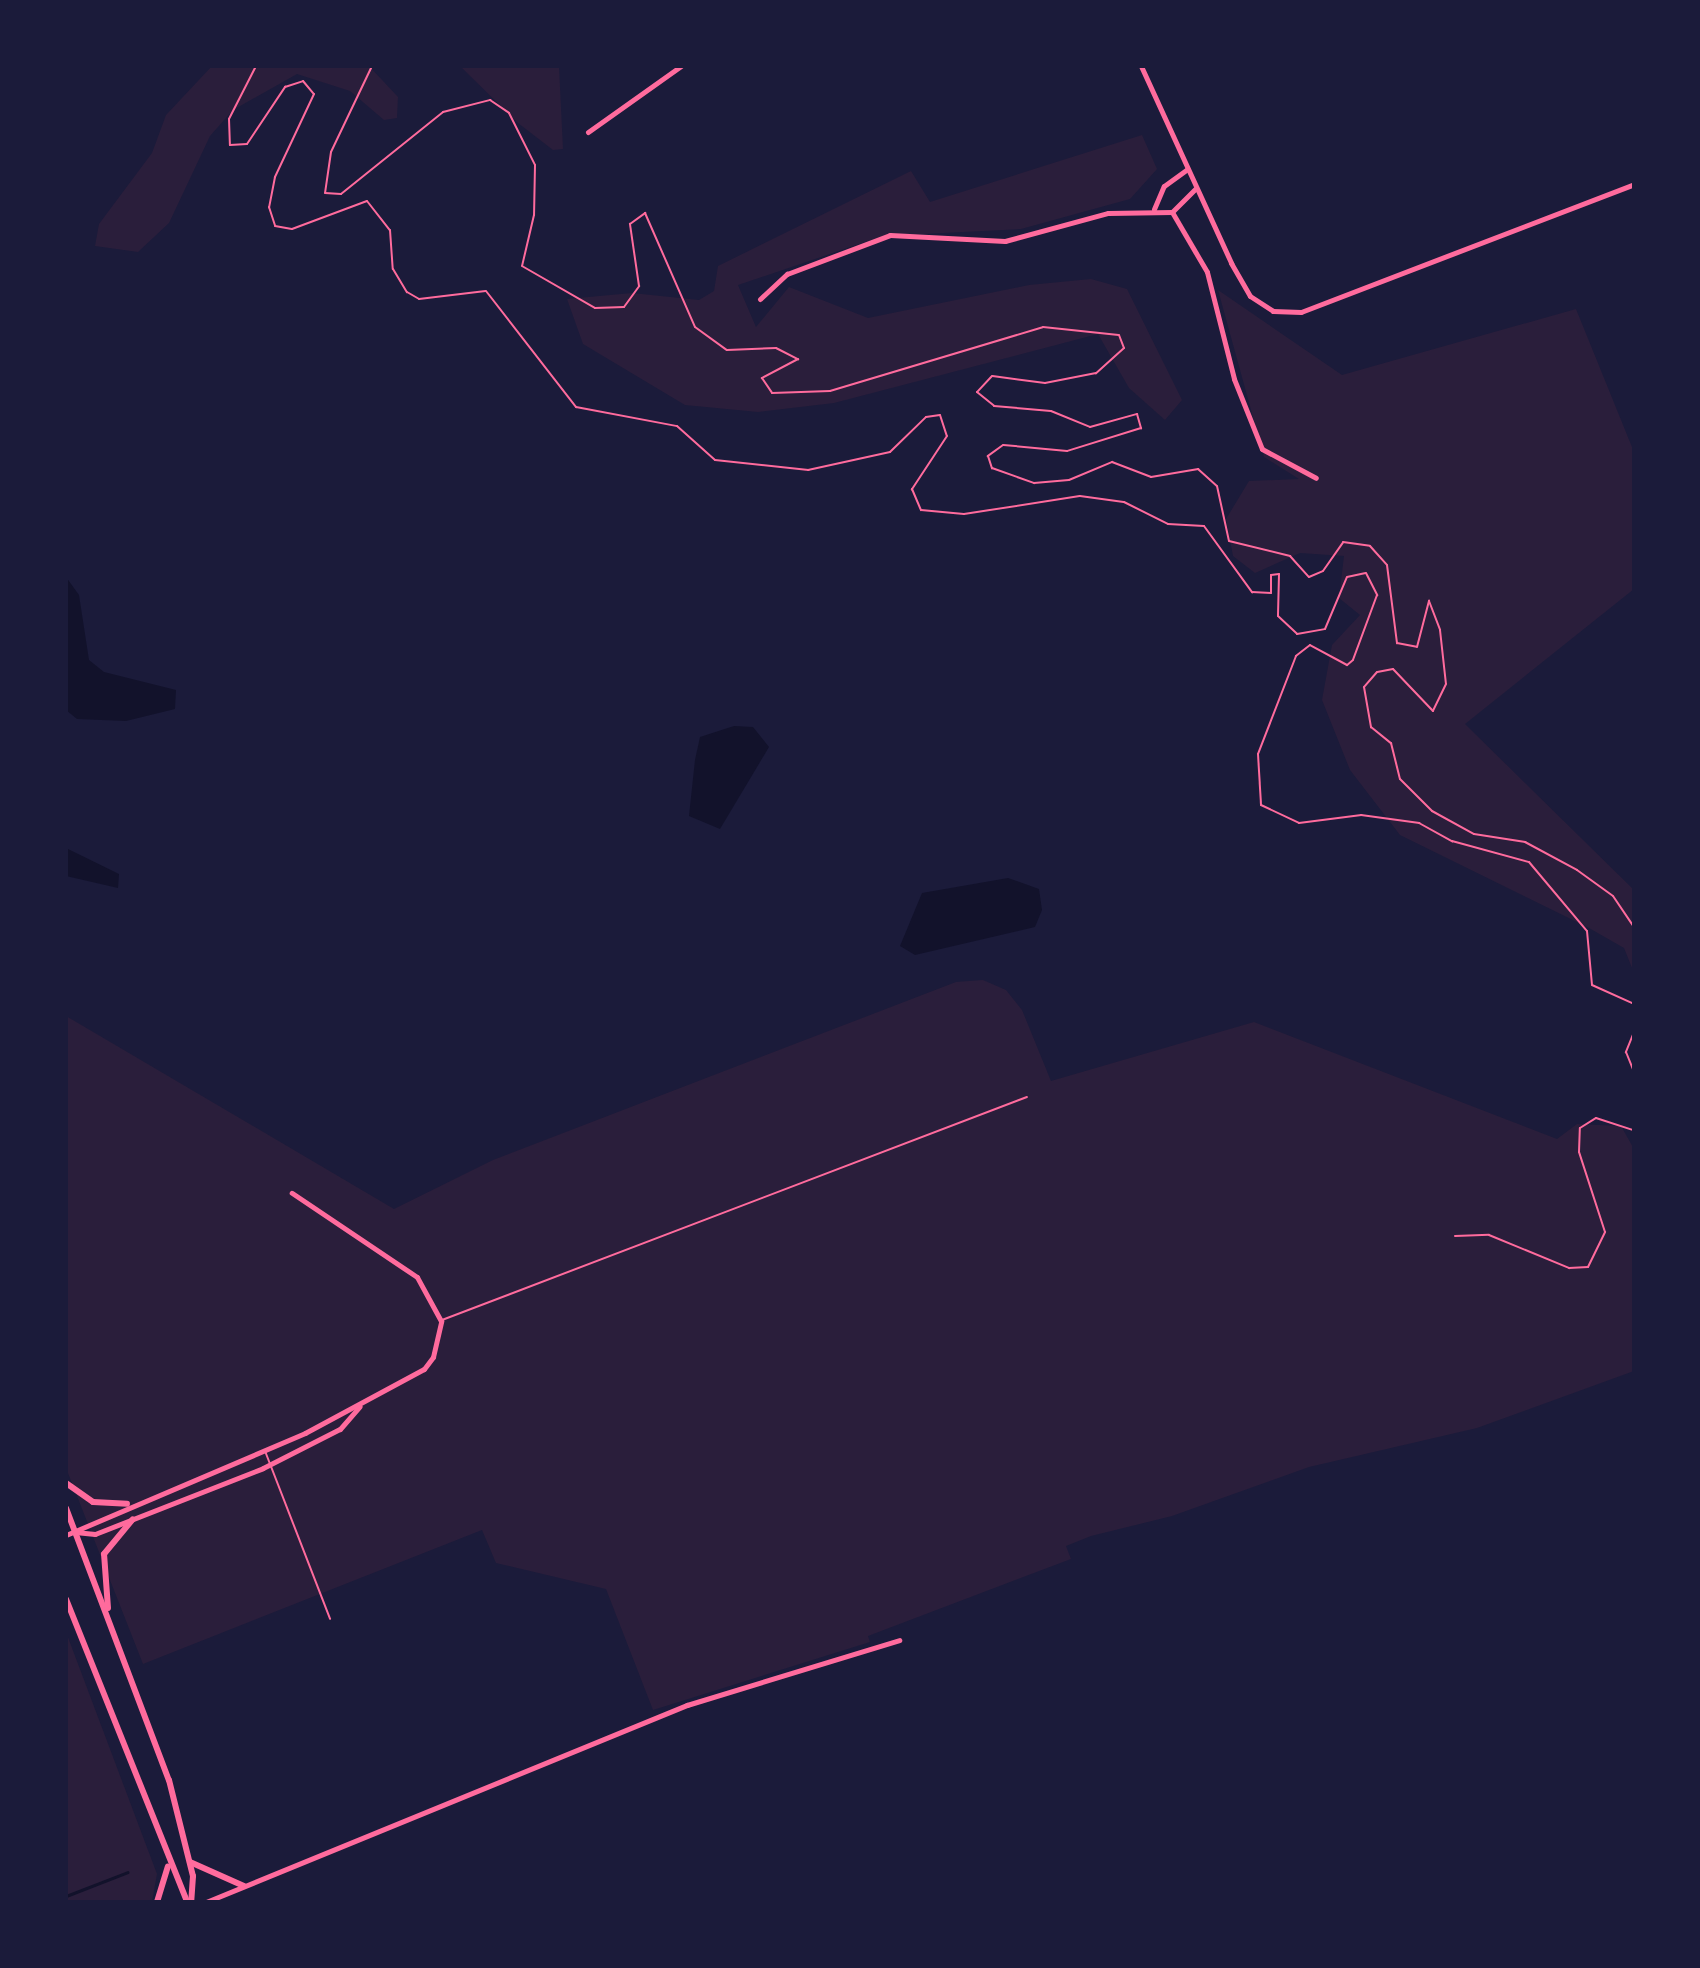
<!DOCTYPE html>
<html>
<head>
<meta charset="utf-8">
<style>
	body { margin:0 }
	#map { position:relative; width:1700px; height:1968px; overflow:hidden; background:#1b1b3a; font-family:"Archivo Narrow",sans-serif }
	div>[style] { position:absolute }
	.green>* { inset:0; background:#2a1e3b }
	.water>* { inset:0; background:#12122b }
	.stream>* { height:3px; margin:-1.5px; padding:0 1.5px; transform-origin:1.5px; border-radius:1.5px; background:#12122b }
	.path>* { height:2px; margin:-1px; padding:0 1px; transform-origin:1px; border-radius:1px; background:#ff6b9d }
	.service>* { height:2px; margin:-1px; padding:0 1px; transform-origin:1px; border-radius:1px; background:#ff6b9d }
	.minor>* { height:5px; margin:-2.5px; padding:0 2.5px; transform-origin:2.5px; border-radius:2.5px; background:#ff6b9d }
	.tertiary>* { height:6px; margin:-3px; padding:0 3px; transform-origin:3px; border-radius:3px; background:#ff6b9d }
	span { translate:-50% -50%; white-space:nowrap; text-align:center; line-height:1.15; -webkit-text-stroke:6px #1b1b3a; paint-order:stroke }
	.frame { position:absolute; inset:0; border:68px solid #1b1b3a; pointer-events:none }
</style>
</head>
<body>
<div id="map">
	<div class="green">
		<div style="clip-path:polygon(212px 66px,369px 66px,398px 97px,397px 118px,384px 120px,350px 91px,297px 74px,233px 110px,210px 136px,169px 223px,138px 252px,95px 246px,99px 224px,152px 153px,166px 115px)"></div>
		<div style="clip-path:polygon(460px 66px,559px 66px,563px 149px,553px 150px,518px 123px)"></div>
		<div style="clip-path:polygon(1142px 135px,1157px 169px,1130px 199px,1021px 229px,883px 236px,738px 285px,756px 327px,789px 287px,868px 318px,1029px 285px,1091px 279px,1127px 289px,1182px 400px,1165px 420px,1129px 388px,1098px 334px,834px 403px,758px 412px,685px 405px,583px 344px,567px 299px,632px 293px,699px 300px,714px 291px,718px 266px,911px 171px,930px 202px)"></div>
		<div style="clip-path:polygon(1218px 290px,1342px 375px,1576px 309px,1634px 452px,1634px 589px,1465px 724px,1634px 890px,1634px 973px,1624px 948px,1589px 928px,1400px 835px,1350px 770px,1322px 700px,1332px 645px,1360px 615px,1339px 598px,1344px 556px,1300px 553px,1255px 573px,1233px 556px,1226px 519px,1249px 481px,1299px 479px,1264px 457px)"></div>
		<div style="clip-path:polygon(983px 980px,1006px 990px,1022px 1010px,1051px 1081px,1254px 1022px,1557px 1139px,1577px 1124px,1621px 1126px,1634px 1149px,1634px 1371px,1477px 1428px,1309px 1467px,1172px 1516px,1091px 1536px,1066px 1546px,1071px 1559px,868px 1636px,870px 1642px,653px 1710px,606px 1589px,496px 1563px,482px 1530px,143px 1664px,66px 1468px,66px 1016px,394px 1209px,493px 1160px,956px 982px)"></div>
		<div style="clip-path:polygon(66px 1632px,157px 1874px,152px 1902px,66px 1902px)"></div>
	</div>
	<div class="water">
		<div style="clip-path:polygon(66px 577px,79px 595px,89px 660px,104px 672px,176px 690px,175px 709px,126px 721px,77px 719px,66px 710px)"></div>
		<div style="clip-path:polygon(734px 726px,753px 727px,769px 747px,720px 829px,689px 816px,695px 760px,700px 737px)"></div>
		<div style="clip-path:polygon(66px 848px,119px 874px,118px 888px,66px 876px)"></div>
		<div style="clip-path:polygon(1008px 878px,1039px 889px,1042px 910px,1035px 927px,915px 955px,900px 946px,922px 893px)"></div>
	</div>
	<div class="stream">
		<div style="left:66px;top:1896px;width:66px;rotate:-21.2deg"></div>
	</div>
	<div class="path">
		<div style="left:256px;top:66px;width:59px;rotate:117deg"></div>
		<div style="left:229px;top:119px;width:26px;rotate:88deg"></div>
		<div style="left:230px;top:145px;width:17px;rotate:-3deg"></div>
		<div style="left:247px;top:144px;width:69px;rotate:-56.3deg"></div>
		<div style="left:285px;top:87px;width:19px;rotate:-18deg"></div>
		<div style="left:303px;top:81px;width:17px;rotate:50deg"></div>
		<div style="left:314px;top:94px;width:92px;rotate:115.2deg"></div>
		<div style="left:275px;top:177px;width:31px;rotate:101deg"></div>
		<div style="left:269px;top:207px;width:20px;rotate:72deg"></div>
		<div style="left:275px;top:226px;width:17px;rotate:10deg"></div>
		<div style="left:292px;top:229px;width:80px;rotate:-20.5deg"></div>
		<div style="left:367px;top:201px;width:37px;rotate:52deg"></div>
		<div style="left:390px;top:230px;width:39px;rotate:86deg"></div>
		<div style="left:393px;top:269px;width:27px;rotate:59deg"></div>
		<div style="left:407px;top:292px;width:14px;rotate:30deg"></div>
		<div style="left:419px;top:299px;width:67px;rotate:-6.8deg"></div>
		<div style="left:486px;top:291px;width:147px;rotate:52.2deg"></div>
		<div style="left:576px;top:407px;width:103px;rotate:10.7deg"></div>
		<div style="left:677px;top:426px;width:51px;rotate:41.8deg"></div>
		<div style="left:715px;top:460px;width:94px;rotate:6.1deg"></div>
		<div style="left:808px;top:470px;width:84px;rotate:-12.4deg"></div>
		<div style="left:890px;top:452px;width:50px;rotate:-44.2deg"></div>
		<div style="left:926px;top:417px;width:14px;rotate:-8deg"></div>
		<div style="left:940px;top:415px;width:22px;rotate:72deg"></div>
		<div style="left:947px;top:436px;width:64px;rotate:123.4deg"></div>
		<div style="left:912px;top:489px;width:23px;rotate:67deg"></div>
		<div style="left:921px;top:510px;width:43px;rotate:5.3deg"></div>
		<div style="left:964px;top:514px;width:117px;rotate:-8.8deg"></div>
		<div style="left:1080px;top:496px;width:44px;rotate:7.8deg"></div>
		<div style="left:1124px;top:502px;width:49px;rotate:26.6deg"></div>
		<div style="left:1168px;top:524px;width:36px;rotate:3deg"></div>
		<div style="left:1204px;top:526px;width:82px;rotate:54deg"></div>
		<div style="left:1252px;top:592px;width:19px;rotate:3deg"></div>
		<div style="left:1271px;top:593px;width:18px;rotate:-90deg"></div>
		<div style="left:1271px;top:575px;width:8px;rotate:-7deg"></div>
		<div style="left:1279px;top:574px;width:42px;rotate:91.4deg"></div>
		<div style="left:1278px;top:616px;width:26px;rotate:43deg"></div>
		<div style="left:1297px;top:634px;width:28px;rotate:-10deg"></div>
		<div style="left:1325px;top:629px;width:56px;rotate:-67.1deg"></div>
		<div style="left:1347px;top:577px;width:19px;rotate:-12deg"></div>
		<div style="left:1366px;top:573px;width:25px;rotate:63deg"></div>
		<div style="left:1377px;top:595px;width:69px;rotate:110.3deg"></div>
		<div style="left:1353px;top:660px;width:8px;rotate:140deg"></div>
		<div style="left:1347px;top:665px;width:42px;rotate:-151.6deg"></div>
		<div style="left:1310px;top:645px;width:18px;rotate:142deg"></div>
		<div style="left:1296px;top:656px;width:105px;rotate:111.2deg"></div>
		<div style="left:1258px;top:754px;width:51px;rotate:86.6deg"></div>
		<div style="left:1261px;top:805px;width:42px;rotate:25.3deg"></div>
		<div style="left:1299px;top:823px;width:63px;rotate:-7.4deg"></div>
		<div style="left:1361px;top:815px;width:59px;rotate:7.9deg"></div>
		<div style="left:1419px;top:823px;width:38px;rotate:29deg"></div>
		<div style="left:1452px;top:841px;width:80px;rotate:15.3deg"></div>
		<div style="left:1529px;top:862px;width:90px;rotate:50deg"></div>
		<div style="left:1587px;top:931px;width:54px;rotate:84.7deg"></div>
		<div style="left:1592px;top:985px;width:46px;rotate:24.3deg"></div>
		<div style="left:372px;top:66px;width:95px;rotate:115.5deg"></div>
		<div style="left:331px;top:152px;width:41px;rotate:98.3deg"></div>
		<div style="left:325px;top:193px;width:16px;rotate:4deg"></div>
		<div style="left:341px;top:194px;width:131px;rotate:-38.8deg"></div>
		<div style="left:443px;top:112px;width:49px;rotate:-14.3deg"></div>
		<div style="left:490px;top:100px;width:23px;rotate:34deg"></div>
		<div style="left:509px;top:113px;width:58px;rotate:63.4deg"></div>
		<div style="left:535px;top:165px;width:50px;rotate:91.1deg"></div>
		<div style="left:534px;top:215px;width:52px;rotate:103.2deg"></div>
		<div style="left:522px;top:266px;width:84px;rotate:29.9deg"></div>
		<div style="left:595px;top:308px;width:29px;rotate:-2deg"></div>
		<div style="left:624px;top:307px;width:26px;rotate:-54deg"></div>
		<div style="left:639px;top:286px;width:63px;rotate:-98.3deg"></div>
		<div style="left:630px;top:224px;width:19px;rotate:-36deg"></div>
		<div style="left:645px;top:213px;width:124px;rotate:66.3deg"></div>
		<div style="left:695px;top:327px;width:39px;rotate:36deg"></div>
		<div style="left:727px;top:350px;width:49px;rotate:-2.3deg"></div>
		<div style="left:776px;top:348px;width:25px;rotate:27deg"></div>
		<div style="left:798px;top:359px;width:41px;rotate:152.2deg"></div>
		<div style="left:762px;top:378px;width:18px;rotate:56deg"></div>
		<div style="left:772px;top:393px;width:58px;rotate:-2deg"></div>
		<div style="left:830px;top:391px;width:222px;rotate:-16.7deg"></div>
		<div style="left:1043px;top:327px;width:76px;rotate:6deg"></div>
		<div style="left:1119px;top:335px;width:14px;rotate:69deg"></div>
		<div style="left:1124px;top:348px;width:38px;rotate:138deg"></div>
		<div style="left:1096px;top:373px;width:52px;rotate:168.9deg"></div>
		<div style="left:1045px;top:383px;width:53px;rotate:-172.5deg"></div>
		<div style="left:992px;top:376px;width:22px;rotate:133deg"></div>
		<div style="left:977px;top:392px;width:22px;rotate:39deg"></div>
		<div style="left:994px;top:406px;width:57px;rotate:5deg"></div>
		<div style="left:1051px;top:411px;width:42px;rotate:22.3deg"></div>
		<div style="left:1090px;top:427px;width:49px;rotate:-15.5deg"></div>
		<div style="left:1137px;top:414px;width:15px;rotate:74deg"></div>
		<div style="left:1141px;top:428px;width:77px;rotate:162.7deg"></div>
		<div style="left:1067px;top:451px;width:64px;rotate:-174.6deg"></div>
		<div style="left:1003px;top:445px;width:19px;rotate:144deg"></div>
		<div style="left:988px;top:456px;width:13px;rotate:72deg"></div>
		<div style="left:992px;top:468px;width:45px;rotate:19.7deg"></div>
		<div style="left:1034px;top:483px;width:35px;rotate:-5deg"></div>
		<div style="left:1069px;top:480px;width:47px;rotate:-22.7deg"></div>
		<div style="left:1112px;top:462px;width:42px;rotate:21deg"></div>
		<div style="left:1151px;top:477px;width:48px;rotate:-9.7deg"></div>
		<div style="left:1198px;top:469px;width:25px;rotate:42deg"></div>
		<div style="left:1217px;top:486px;width:56px;rotate:77.7deg"></div>
		<div style="left:1229px;top:541px;width:63px;rotate:13.8deg"></div>
		<div style="left:1290px;top:556px;width:28px;rotate:48deg"></div>
		<div style="left:1309px;top:577px;width:15px;rotate:-23deg"></div>
		<div style="left:1323px;top:571px;width:35px;rotate:-55deg"></div>
		<div style="left:1343px;top:542px;width:27px;rotate:8deg"></div>
		<div style="left:1370px;top:546px;width:25px;rotate:48deg"></div>
		<div style="left:1387px;top:565px;width:79px;rotate:82.7deg"></div>
		<div style="left:1397px;top:643px;width:20px;rotate:11deg"></div>
		<div style="left:1417px;top:647px;width:48px;rotate:-75.4deg"></div>
		<div style="left:1429px;top:601px;width:31px;rotate:69deg"></div>
		<div style="left:1440px;top:630px;width:54px;rotate:83.7deg"></div>
		<div style="left:1446px;top:684px;width:30px;rotate:116deg"></div>
		<div style="left:1433px;top:711px;width:58px;rotate:-133.6deg"></div>
		<div style="left:1393px;top:669px;width:16px;rotate:169deg"></div>
		<div style="left:1377px;top:672px;width:20px;rotate:131deg"></div>
		<div style="left:1364px;top:687px;width:41px;rotate:80.1deg"></div>
		<div style="left:1371px;top:727px;width:26px;rotate:39deg"></div>
		<div style="left:1391px;top:743px;width:37px;rotate:76deg"></div>
		<div style="left:1400px;top:779px;width:45px;rotate:45deg"></div>
		<div style="left:1432px;top:811px;width:48px;rotate:28.7deg"></div>
		<div style="left:1474px;top:834px;width:52px;rotate:8.9deg"></div>
		<div style="left:1525px;top:842px;width:59px;rotate:28.3deg"></div>
		<div style="left:1577px;top:870px;width:44px;rotate:35.8deg"></div>
		<div style="left:1613px;top:896px;width:37px;rotate:56deg"></div>
		<div style="left:1634px;top:1032px;width:22px;rotate:112deg"></div>
		<div style="left:1626px;top:1052px;width:22px;rotate:68deg"></div>
		<div style="left:1455px;top:1236px;width:34px;rotate:-2deg"></div>
		<div style="left:1489px;top:1235px;width:87px;rotate:22.4deg"></div>
		<div style="left:1569px;top:1268px;width:19px;rotate:-3deg"></div>
		<div style="left:1588px;top:1267px;width:39px;rotate:-64deg"></div>
		<div style="left:1605px;top:1232px;width:84px;rotate:-108deg"></div>
		<div style="left:1579px;top:1152px;width:24px;rotate:-88deg"></div>
		<div style="left:1580px;top:1128px;width:19px;rotate:-32deg"></div>
		<div style="left:1596px;top:1118px;width:40px;rotate:18deg"></div>
	</div>
	<div class="service">
		<div style="left:442px;top:1320px;width:626px;rotate:-20.87deg"></div>
		<div style="left:265px;top:1451px;width:180px;rotate:68.8deg"></div>
	</div>
	<div class="minor">
		<div style="left:1141px;top:66px;width:217px;rotate:65.4deg"></div>
		<div style="left:1231px;top:263px;width:38px;rotate:60deg"></div>
		<div style="left:1250px;top:296px;width:27px;rotate:33deg"></div>
		<div style="left:1273px;top:311px;width:28px;rotate:2deg"></div>
		<div style="left:1301px;top:312px;width:357px;rotate:-21deg"></div>
		<div style="left:588px;top:132px;width:114px;rotate:-35.4deg"></div>
		<div style="left:1154px;top:209px;width:25px;rotate:-67deg"></div>
		<div style="left:1164px;top:186px;width:29px;rotate:-36deg"></div>
		<div style="left:1172px;top:212px;width:34px;rotate:-45deg"></div>
		<div style="left:760px;top:299px;width:37px;rotate:-43deg"></div>
		<div style="left:787px;top:274px;width:110px;rotate:-20.7deg"></div>
		<div style="left:890px;top:235px;width:115px;rotate:3deg"></div>
		<div style="left:1005px;top:241px;width:107px;rotate:-15.2deg"></div>
		<div style="left:1108px;top:213px;width:64px;rotate:-0.9deg"></div>
		<div style="left:1172px;top:212px;width:69px;rotate:59.7deg"></div>
		<div style="left:1207px;top:272px;width:110px;rotate:75.8deg"></div>
		<div style="left:1234px;top:379px;width:75px;rotate:68.2deg"></div>
		<div style="left:1262px;top:449px;width:61px;rotate:28.2deg"></div>
		<div style="left:75px;top:1532px;width:20px;rotate:6deg"></div>
		<div style="left:95px;top:1534px;width:180px;rotate:-21.4deg"></div>
		<div style="left:263px;top:1468px;width:86px;rotate:-26.9deg"></div>
		<div style="left:340px;top:1429px;width:30px;rotate:-49deg"></div>
		<div style="left:66px;top:1535px;width:260px;rotate:-23.1deg"></div>
		<div style="left:305px;top:1433px;width:135px;rotate:-28.3deg"></div>
		<div style="left:424px;top:1369px;width:15px;rotate:-53deg"></div>
		<div style="left:433px;top:1357px;width:37px;rotate:-77deg"></div>
		<div style="left:441px;top:1321px;width:50px;rotate:-118.6deg"></div>
		<div style="left:417px;top:1277px;width:151px;rotate:-146.1deg"></div>
		<div style="left:206px;top:1902px;width:520px;rotate:-22.27deg"></div>
		<div style="left:687px;top:1705px;width:222px;rotate:-17deg"></div>
	</div>
	<div class="tertiary">
		<div style="left:66px;top:1483px;width:33px;rotate:35deg"></div>
		<div style="left:93px;top:1502px;width:34px;rotate:3deg"></div>
		<div style="left:66px;top:1508px;width:291px;rotate:69.3deg"></div>
		<div style="left:169px;top:1780px;width:99px;rotate:76deg"></div>
		<div style="left:193px;top:1876px;width:26px;rotate:94deg"></div>
		<div style="left:66px;top:1599px;width:326px;rotate:68.2deg"></div>
		<div style="left:108px;top:1608px;width:54px;rotate:-94.2deg"></div>
		<div style="left:104px;top:1554px;width:45px;rotate:-50.4deg"></div>
		<div style="left:190px;top:1862px;width:59px;rotate:24deg"></div>
		<div style="left:157px;top:1902px;width:37px;rotate:-73deg"></div>
	</div>
	<div class="frame"></div>
</div>
</body>
</html>
